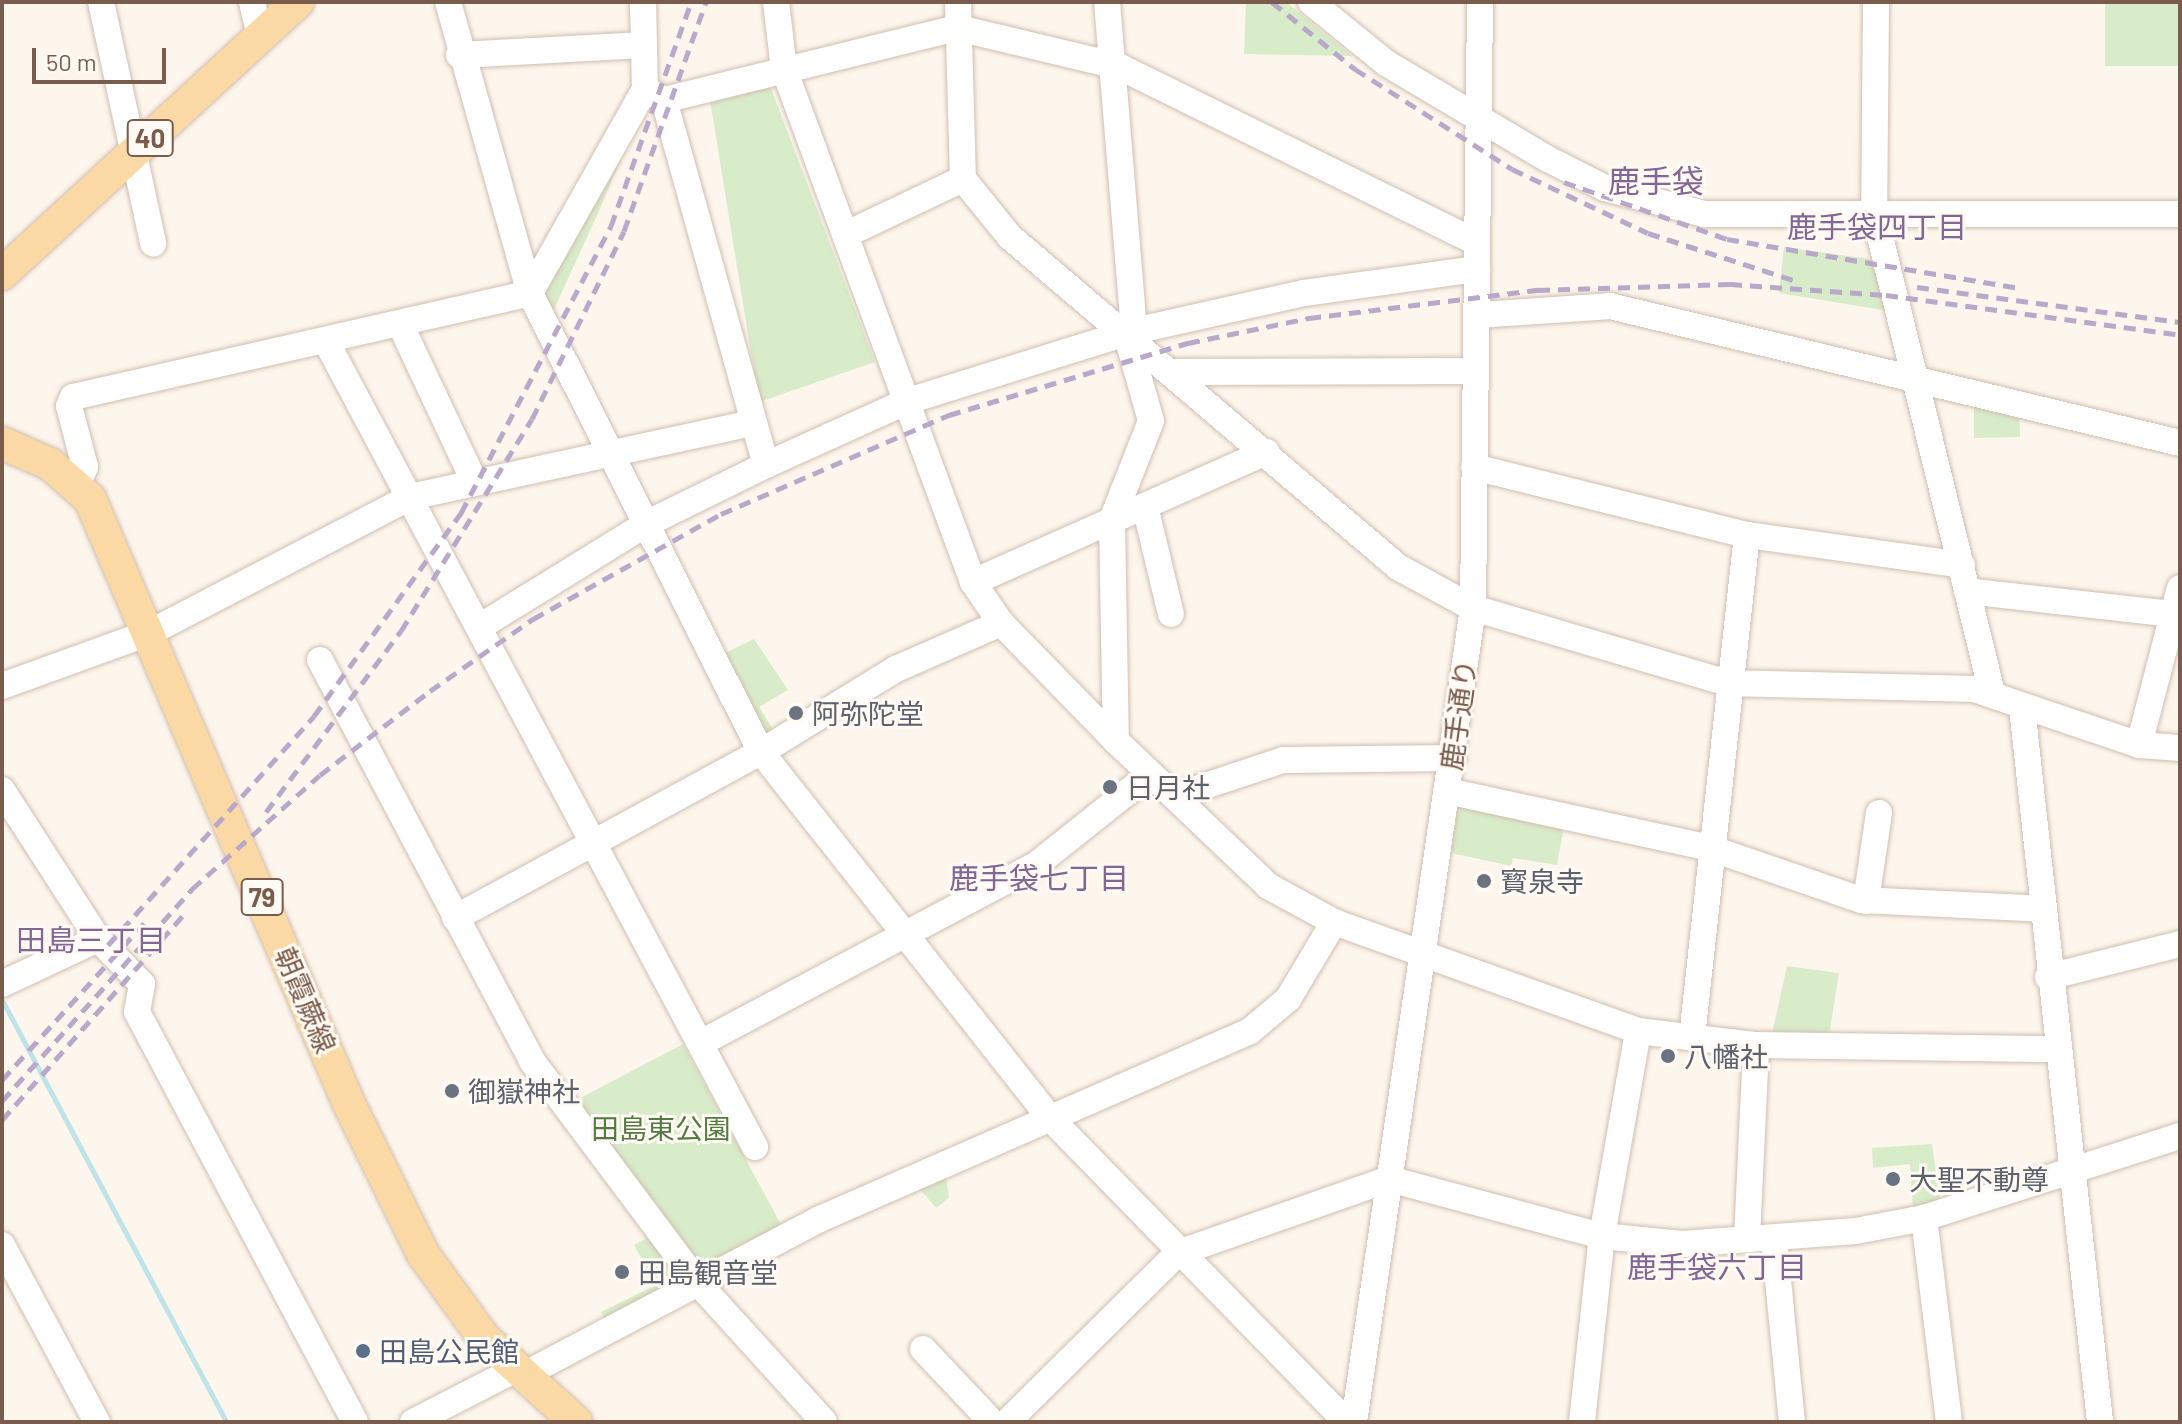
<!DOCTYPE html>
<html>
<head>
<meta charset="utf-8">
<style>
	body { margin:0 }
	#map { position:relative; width:2182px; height:1424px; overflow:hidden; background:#fdf6ec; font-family:Barlow,"Noto Sans JP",sans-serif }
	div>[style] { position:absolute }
	.green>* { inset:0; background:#d8ecc9 }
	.stream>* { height:5px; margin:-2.5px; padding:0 2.5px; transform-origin:2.5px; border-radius:2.5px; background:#bfe3e8 }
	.roads { filter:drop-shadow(0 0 2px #d1beb0) drop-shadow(0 0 2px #d1beb0) }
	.minor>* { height:26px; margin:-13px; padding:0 13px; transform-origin:13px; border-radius:13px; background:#fff }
	.major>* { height:32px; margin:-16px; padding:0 16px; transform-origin:16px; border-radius:16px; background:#fbd9a5 }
	.rail>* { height:5px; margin-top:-2.5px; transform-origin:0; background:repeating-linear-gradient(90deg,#b9a8c9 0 12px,transparent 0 20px) }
	.dots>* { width:22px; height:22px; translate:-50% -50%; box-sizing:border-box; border:4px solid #fffaf3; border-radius:50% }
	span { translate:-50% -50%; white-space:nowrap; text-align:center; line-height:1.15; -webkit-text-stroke:6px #fffaf3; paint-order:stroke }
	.shield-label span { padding:2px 6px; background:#fffaf3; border:2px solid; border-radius:6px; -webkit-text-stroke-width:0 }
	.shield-label { font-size:26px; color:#7a5c4d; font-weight:700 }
	.worship-label { font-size:28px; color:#5b616d }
	.left { translate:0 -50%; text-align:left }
	.street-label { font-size:28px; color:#7a5c4d }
	.park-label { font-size:28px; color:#537a41 }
	.service-label { font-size:28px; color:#4e5e75 }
	.neighbourhood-label { font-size:30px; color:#846695 }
	.quarter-label { font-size:32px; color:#846695 }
	.frame { position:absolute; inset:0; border:4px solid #7a5c4d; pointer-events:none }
	.scale { position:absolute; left:32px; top:48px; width:134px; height:36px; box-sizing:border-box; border:4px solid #7a5c4d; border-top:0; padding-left:10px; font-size:24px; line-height:28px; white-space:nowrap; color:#7a5c4d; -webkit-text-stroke:6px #fffaf3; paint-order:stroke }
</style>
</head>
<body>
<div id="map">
	<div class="green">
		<div style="clip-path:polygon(1246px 2px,1286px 2px,1352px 56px,1244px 54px)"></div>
		<div style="clip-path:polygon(2105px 2px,2180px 2px,2180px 66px,2105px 66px)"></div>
		<div style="clip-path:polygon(767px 78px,875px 362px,759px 402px,709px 94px)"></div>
		<div style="clip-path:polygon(629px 141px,599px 211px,549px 320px,534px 293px)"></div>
		<div style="clip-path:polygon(1784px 247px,1877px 260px,1889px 311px,1779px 293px)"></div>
		<div style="clip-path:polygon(1974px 399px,2019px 410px,2020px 437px,1974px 438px)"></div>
		<div style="clip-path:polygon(754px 639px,788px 690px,759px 707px,776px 734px,763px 740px,717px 657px)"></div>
		<div style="clip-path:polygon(1458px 805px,1564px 827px,1557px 865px,1513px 858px,1511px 866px,1451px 853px)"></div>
		<div style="clip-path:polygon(1787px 966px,1839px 973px,1828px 1042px,1770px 1043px)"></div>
		<div style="clip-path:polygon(683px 1044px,783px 1228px,699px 1278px,571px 1103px)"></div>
		<div style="clip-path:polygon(1932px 1144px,1940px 1200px,1913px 1208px,1910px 1164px,1873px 1168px,1872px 1148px)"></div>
		<div style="clip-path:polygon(946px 1176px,949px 1198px,936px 1208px,920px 1189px)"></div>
		<div style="clip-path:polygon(654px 1234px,689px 1281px,607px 1324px,601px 1312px,656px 1285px,634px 1245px)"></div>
	</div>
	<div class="stream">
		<div style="left:2px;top:1000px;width:478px;rotate:62deg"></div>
	</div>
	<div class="roads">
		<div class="minor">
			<div style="left:101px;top:2px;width:247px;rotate:77.8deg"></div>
			<div style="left:252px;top:2px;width:37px;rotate:77deg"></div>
			<div style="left:448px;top:2px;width:302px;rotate:74.3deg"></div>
			<div style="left:530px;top:293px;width:514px;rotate:63.29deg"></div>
			<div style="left:761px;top:752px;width:469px;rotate:51.7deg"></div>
			<div style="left:1052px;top:1120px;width:422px;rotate:45.7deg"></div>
			<div style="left:643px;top:2px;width:87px;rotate:88.7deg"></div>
			<div style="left:645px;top:89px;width:22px;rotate:30deg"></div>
			<div style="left:664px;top:100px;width:379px;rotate:74.4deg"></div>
			<div style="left:776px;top:2px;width:67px;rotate:83.2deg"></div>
			<div style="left:784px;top:69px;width:547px;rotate:69.78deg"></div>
			<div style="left:973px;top:582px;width:50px;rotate:55.7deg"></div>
			<div style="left:1001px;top:623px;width:165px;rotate:45.7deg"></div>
			<div style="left:1116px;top:741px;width:210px;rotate:43.6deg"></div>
			<div style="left:1268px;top:886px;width:75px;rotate:28.6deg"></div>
			<div style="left:1334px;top:922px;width:323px;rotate:19.7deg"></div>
			<div style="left:1638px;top:1031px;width:119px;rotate:6.8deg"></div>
			<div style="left:1756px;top:1045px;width:300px;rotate:0.8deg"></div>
			<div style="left:958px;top:2px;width:177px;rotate:88.4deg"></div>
			<div style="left:963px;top:179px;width:75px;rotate:51deg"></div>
			<div style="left:1010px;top:237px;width:509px;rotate:40.38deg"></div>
			<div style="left:1398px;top:567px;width:85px;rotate:28.7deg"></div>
			<div style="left:1473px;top:608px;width:266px;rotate:16.4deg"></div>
			<div style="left:1728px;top:683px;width:246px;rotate:1.4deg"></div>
			<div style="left:1974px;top:689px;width:174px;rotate:18.7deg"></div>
			<div style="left:2139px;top:745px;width:41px;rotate:4.2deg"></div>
			<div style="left:1107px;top:2px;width:330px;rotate:85.3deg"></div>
			<div style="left:1134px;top:331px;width:8px;rotate:166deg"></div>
			<div style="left:1126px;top:333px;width:91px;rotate:74.1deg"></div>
			<div style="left:1151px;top:421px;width:106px;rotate:111.5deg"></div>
			<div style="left:1112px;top:520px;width:221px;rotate:89deg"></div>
			<div style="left:1311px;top:2px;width:97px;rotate:39.1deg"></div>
			<div style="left:1386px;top:63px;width:188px;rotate:30.7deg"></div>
			<div style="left:1548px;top:159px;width:64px;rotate:27deg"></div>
			<div style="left:1605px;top:188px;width:102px;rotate:14.7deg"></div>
			<div style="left:1704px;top:214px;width:476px"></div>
			<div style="left:1876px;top:2px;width:210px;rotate:90.5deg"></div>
			<div style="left:1874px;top:212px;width:496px;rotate:76.2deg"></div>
			<div style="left:459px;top:55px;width:185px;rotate:-3.1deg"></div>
			<div style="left:664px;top:100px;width:303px;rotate:-13.8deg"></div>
			<div style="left:958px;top:28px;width:164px;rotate:13.4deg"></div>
			<div style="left:1118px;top:66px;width:399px;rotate:26.2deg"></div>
			<div style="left:847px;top:234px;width:128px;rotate:-25.4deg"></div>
			<div style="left:1479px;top:315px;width:131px;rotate:-3.9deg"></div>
			<div style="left:1610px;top:306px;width:586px;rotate:13.51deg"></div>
			<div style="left:402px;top:328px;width:169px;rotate:64.8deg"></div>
			<div style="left:1134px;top:331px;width:174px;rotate:-12.6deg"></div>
			<div style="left:1304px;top:293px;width:175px;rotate:-7.9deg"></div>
			<div style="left:327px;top:343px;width:911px;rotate:61.97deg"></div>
			<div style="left:1173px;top:372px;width:302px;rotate:-0.2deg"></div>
			<div style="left:1474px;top:467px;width:281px;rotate:14deg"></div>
			<div style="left:1747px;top:535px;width:217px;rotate:7.9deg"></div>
			<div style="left:77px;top:485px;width:20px;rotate:-66deg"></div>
			<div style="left:85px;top:467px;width:63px;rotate:-104.7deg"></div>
			<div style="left:69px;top:406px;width:10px;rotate:-66deg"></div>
			<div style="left:73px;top:397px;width:469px;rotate:-12.8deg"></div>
			<div style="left:530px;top:293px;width:234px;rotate:-60.6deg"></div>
			<div style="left:1145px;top:506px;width:111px;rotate:76.5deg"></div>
			<div style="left:973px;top:582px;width:321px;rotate:-23.9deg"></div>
			<div style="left:1967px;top:591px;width:206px;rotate:6.4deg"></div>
			<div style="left:481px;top:626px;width:194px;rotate:-31.7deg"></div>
			<div style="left:646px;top:524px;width:134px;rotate:-26.2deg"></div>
			<div style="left:766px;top:465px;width:156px;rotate:-24.3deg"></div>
			<div style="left:908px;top:401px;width:228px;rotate:-17.3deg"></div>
			<div style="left:320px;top:660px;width:454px;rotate:62.1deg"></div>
			<div style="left:532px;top:1061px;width:279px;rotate:53.2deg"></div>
			<div style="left:699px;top:1284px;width:186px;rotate:47.8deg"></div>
			<div style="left:2px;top:686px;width:158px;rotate:-19.9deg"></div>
			<div style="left:151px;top:632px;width:292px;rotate:-27.5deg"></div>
			<div style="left:410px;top:497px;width:351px;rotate:-12.2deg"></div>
			<div style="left:2022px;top:707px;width:719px;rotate:83.77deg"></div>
			<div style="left:2139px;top:745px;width:162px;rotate:-75.4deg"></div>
			<div style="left:2px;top:790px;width:177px;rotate:57.2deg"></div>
			<div style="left:98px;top:939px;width:63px;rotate:45.6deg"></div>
			<div style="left:142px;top:984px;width:28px;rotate:100deg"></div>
			<div style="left:137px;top:1012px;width:464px;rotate:62deg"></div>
			<div style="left:1447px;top:791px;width:266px;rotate:12.2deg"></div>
			<div style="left:1707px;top:847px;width:163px;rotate:19deg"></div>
			<div style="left:1861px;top:900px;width:181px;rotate:2.8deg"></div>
			<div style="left:1175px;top:796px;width:114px;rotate:-18.4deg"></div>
			<div style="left:1283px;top:760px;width:170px;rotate:-0.7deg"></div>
			<div style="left:1866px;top:901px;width:89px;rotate:-81.6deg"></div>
			<div style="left:455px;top:918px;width:348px;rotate:-28.5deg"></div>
			<div style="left:761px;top:752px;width:158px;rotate:-31.6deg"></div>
			<div style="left:896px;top:669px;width:115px;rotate:-23.7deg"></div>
			<div style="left:2048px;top:977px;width:136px;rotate:-14deg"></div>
			<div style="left:2px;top:984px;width:106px;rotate:-25.1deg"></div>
			<div style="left:1692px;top:1037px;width:505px;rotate:-83.75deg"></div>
			<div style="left:701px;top:1043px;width:381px;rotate:-28deg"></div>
			<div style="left:1037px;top:864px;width:144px;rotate:-38.5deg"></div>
			<div style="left:1924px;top:1218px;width:206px;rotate:83deg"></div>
			<div style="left:1747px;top:1239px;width:194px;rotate:-87.3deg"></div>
			<div style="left:1774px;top:1239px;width:184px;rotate:84.4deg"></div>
			<div style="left:2px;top:1245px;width:201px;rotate:61.8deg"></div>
			<div style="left:923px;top:1349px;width:100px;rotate:46.6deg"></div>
			<div style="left:522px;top:1376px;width:337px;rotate:-27.8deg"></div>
			<div style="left:820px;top:1219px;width:469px;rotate:-23.6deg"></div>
			<div style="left:1250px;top:1031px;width:50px;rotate:-40.1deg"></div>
			<div style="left:1288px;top:999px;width:90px;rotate:-59.1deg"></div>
			<div style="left:413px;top:1422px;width:114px;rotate:-27.2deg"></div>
			<div style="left:1007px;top:1422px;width:240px;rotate:-44.7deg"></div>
			<div style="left:1178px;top:1253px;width:224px;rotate:-19.3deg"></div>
			<div style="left:1389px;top:1179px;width:220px;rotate:15deg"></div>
			<div style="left:1602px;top:1236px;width:80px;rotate:5.7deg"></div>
			<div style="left:1682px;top:1244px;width:174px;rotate:-4.3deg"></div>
			<div style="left:1856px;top:1231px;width:69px;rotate:-10.8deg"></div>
			<div style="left:1924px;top:1218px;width:269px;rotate:-17.8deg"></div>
			<div style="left:1354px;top:1422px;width:823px;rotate:-81.68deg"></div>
			<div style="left:1473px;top:608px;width:606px;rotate:-89.34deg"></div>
			<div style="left:1582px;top:1422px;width:187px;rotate:-83.9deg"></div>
			<div style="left:1602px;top:1236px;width:208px;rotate:-80deg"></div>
		</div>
		<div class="major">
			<div style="left:2px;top:274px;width:402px;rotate:-42.6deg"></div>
			<div style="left:2px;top:443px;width:52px;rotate:23.6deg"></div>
			<div style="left:50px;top:464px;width:53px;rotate:41.2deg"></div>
			<div style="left:90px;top:499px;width:658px;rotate:66.82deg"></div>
			<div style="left:349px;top:1104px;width:167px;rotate:63.7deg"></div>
			<div style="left:423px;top:1254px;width:104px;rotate:54deg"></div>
			<div style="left:484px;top:1338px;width:125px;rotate:42.4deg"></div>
		</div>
	</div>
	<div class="rail">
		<div style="left:1272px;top:2px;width:107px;rotate:38.9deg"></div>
		<div style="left:1355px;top:69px;width:186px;rotate:32.5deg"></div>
		<div style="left:1512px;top:169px;width:150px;rotate:25.2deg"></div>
		<div style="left:1648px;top:233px;width:157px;rotate:17.9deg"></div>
		<div style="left:1564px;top:182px;width:173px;rotate:19.3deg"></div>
		<div style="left:1727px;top:239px;width:298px;rotate:9.5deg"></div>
		<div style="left:1917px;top:287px;width:265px;rotate:7.6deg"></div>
		<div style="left:266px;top:812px;width:226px;rotate:-53.3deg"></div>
		<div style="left:401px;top:631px;width:249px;rotate:-58.3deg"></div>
		<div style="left:532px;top:419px;width:209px;rotate:-63.9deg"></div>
		<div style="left:624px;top:231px;width:243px;rotate:-70.3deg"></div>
		<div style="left:108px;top:945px;width:308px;rotate:-48deg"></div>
		<div style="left:314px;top:716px;width:251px;rotate:-54.1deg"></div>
		<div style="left:461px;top:513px;width:324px;rotate:-62.4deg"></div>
		<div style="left:611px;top:226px;width:238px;rotate:-70.3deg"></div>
		<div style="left:2px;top:1080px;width:216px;rotate:-47.8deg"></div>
		<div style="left:2px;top:1101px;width:285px;rotate:-48.1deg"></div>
		<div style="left:192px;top:889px;width:171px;rotate:-41.7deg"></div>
		<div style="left:320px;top:775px;width:138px;rotate:-37.4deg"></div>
		<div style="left:430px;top:691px;width:126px;rotate:-35deg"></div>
		<div style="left:533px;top:619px;width:215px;rotate:-29.2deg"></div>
		<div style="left:721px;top:514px;width:249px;rotate:-23.5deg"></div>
		<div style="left:949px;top:415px;width:250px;rotate:-16.8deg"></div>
		<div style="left:1188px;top:343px;width:124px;rotate:-11.7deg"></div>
		<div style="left:1309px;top:318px;width:231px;rotate:-7deg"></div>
		<div style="left:1538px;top:290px;width:192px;rotate:-1.8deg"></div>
		<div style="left:1730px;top:284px;width:156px;rotate:4deg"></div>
		<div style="left:1886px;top:295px;width:297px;rotate:7.7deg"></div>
		<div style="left:2px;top:1120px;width:278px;rotate:-48.5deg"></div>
	</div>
	<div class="dots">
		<div style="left:796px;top:713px;background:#6b7280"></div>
		<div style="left:1110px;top:787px;background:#6b7280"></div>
		<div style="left:1484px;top:881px;background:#6b7280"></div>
		<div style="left:1668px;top:1056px;background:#6b7280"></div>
		<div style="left:452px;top:1091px;background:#6b7280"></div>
		<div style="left:1893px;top:1179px;background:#6b7280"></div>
		<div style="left:622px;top:1272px;background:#6b7280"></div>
		<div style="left:363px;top:1351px;background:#5c6f8a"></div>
	</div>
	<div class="shield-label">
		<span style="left:150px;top:138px">40</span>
		<span style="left:262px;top:897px">79</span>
	</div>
	<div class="worship-label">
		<span class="left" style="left:812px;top:713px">阿弥陀堂</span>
		<span class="left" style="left:1126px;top:787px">日月社</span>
		<span class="left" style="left:1500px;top:881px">寳泉寺</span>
		<span class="left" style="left:1684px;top:1056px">八幡社</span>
		<span class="left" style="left:468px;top:1091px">御嶽神社</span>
		<span class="left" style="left:1909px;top:1179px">大聖不動尊</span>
		<span class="left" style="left:638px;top:1272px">田島観音堂</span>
	</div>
	<div class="street-label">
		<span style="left:1458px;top:715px;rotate:-82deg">鹿手通り</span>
		<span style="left:306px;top:1000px;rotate:67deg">朝霞蕨線</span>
	</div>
	<div class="park-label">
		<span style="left:661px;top:1128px">田島東公園</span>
	</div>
	<div class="service-label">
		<span class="left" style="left:379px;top:1351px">田島公民館</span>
	</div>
	<div class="neighbourhood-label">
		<span style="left:1877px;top:226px">鹿手袋四丁目</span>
		<span style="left:1039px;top:877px">鹿手袋七丁目</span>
		<span style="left:91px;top:939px">田島三丁目</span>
		<span style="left:1717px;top:1266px">鹿手袋六丁目</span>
	</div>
	<div class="quarter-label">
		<span style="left:1656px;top:180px">鹿手袋</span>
	</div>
	<div class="frame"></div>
	<div class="scale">50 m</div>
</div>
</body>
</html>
